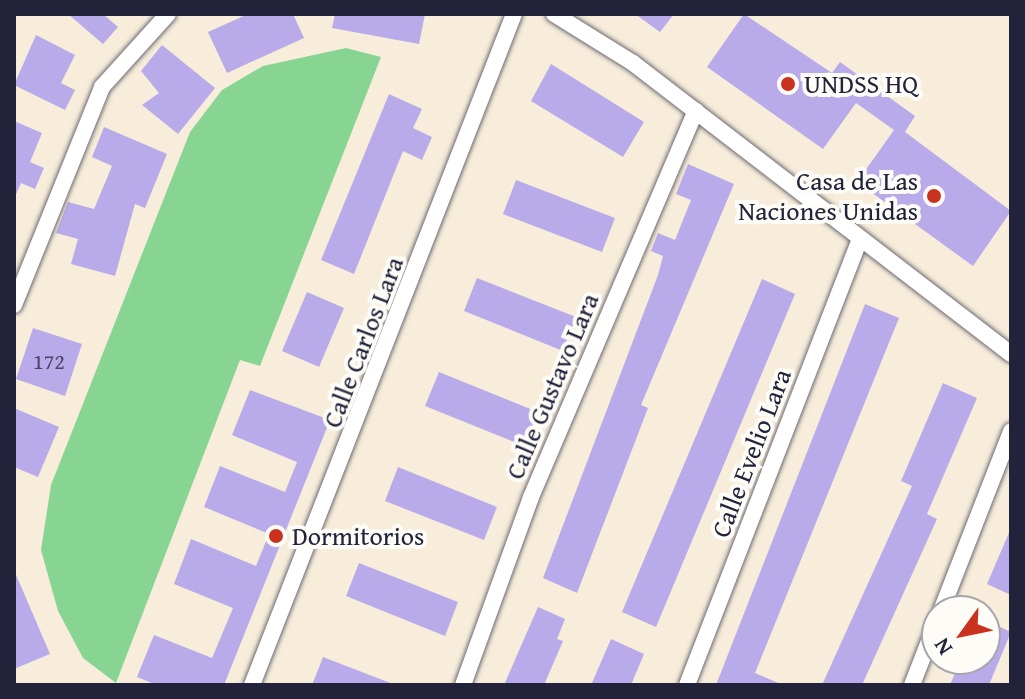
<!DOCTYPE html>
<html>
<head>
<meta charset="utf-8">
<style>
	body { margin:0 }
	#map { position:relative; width:1025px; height:699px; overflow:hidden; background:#f7edda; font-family:"Gentium Book Plus",serif }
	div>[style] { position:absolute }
	.green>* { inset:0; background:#88d492 }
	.building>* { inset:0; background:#b9abe9 }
	.roads { filter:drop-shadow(0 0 2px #6d6973) drop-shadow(0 0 2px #6d6973) }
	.street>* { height:16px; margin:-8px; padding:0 8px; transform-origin:8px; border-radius:8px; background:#fff }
	.dots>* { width:22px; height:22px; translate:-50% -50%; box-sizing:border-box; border:4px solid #fdfcf7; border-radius:50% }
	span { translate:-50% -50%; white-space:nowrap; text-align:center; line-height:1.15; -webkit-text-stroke:8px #fdfcf7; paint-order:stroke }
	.number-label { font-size:22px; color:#484466 }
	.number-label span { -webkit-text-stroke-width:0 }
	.poi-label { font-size:26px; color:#22223b }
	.left { translate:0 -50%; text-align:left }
	.right { translate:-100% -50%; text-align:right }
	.street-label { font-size:26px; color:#22223b }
	.frame { position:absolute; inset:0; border:16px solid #22223b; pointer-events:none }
	.north { position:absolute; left:921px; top:595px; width:80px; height:80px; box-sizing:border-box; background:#fdfcf7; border:2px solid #a5a5ac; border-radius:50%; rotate:237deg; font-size:22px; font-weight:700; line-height:32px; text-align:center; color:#22223b }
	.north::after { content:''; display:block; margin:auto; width:28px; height:36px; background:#c8321e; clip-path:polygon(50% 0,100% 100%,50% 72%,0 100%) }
</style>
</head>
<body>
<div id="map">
	<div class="green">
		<div style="clip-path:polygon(346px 48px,381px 57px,260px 366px,240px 360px,116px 683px,83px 658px,58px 611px,41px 550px,51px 485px,190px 132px,222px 90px,263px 66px)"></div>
	</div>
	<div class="building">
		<div style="clip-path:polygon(68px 14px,103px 14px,118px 27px,103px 44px)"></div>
		<div style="clip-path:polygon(248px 14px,293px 14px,304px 38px,227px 73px,208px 32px)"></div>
		<div style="clip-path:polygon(335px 14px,425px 14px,419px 44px,332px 28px)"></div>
		<div style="clip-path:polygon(635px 14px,674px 14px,660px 32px)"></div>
		<div style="clip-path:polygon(744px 14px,832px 73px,840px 62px,915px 116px,905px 132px,1011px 211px,973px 266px,857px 182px,894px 130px,856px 103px,823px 149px,707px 67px)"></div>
		<div style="clip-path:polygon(36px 35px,75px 55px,61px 83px,75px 90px,65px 110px,14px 85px)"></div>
		<div style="clip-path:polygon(162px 45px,215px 88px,178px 134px,142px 105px,159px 93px,141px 71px)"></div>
		<div style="clip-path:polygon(551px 64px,644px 122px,623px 157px,531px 101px)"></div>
		<div style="clip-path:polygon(389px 94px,422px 109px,413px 128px,432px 137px,422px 160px,403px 151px,354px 274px,321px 260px)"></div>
		<div style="clip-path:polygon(14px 121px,42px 133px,30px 162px,44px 168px,35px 189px,21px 183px,14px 199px)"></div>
		<div style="clip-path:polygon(104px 127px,167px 154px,145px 208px,135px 204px,115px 276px,71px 264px,78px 239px,56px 233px,68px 202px,94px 209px,112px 166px,92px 157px)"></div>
		<div style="clip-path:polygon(688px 164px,734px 184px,641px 405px,648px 408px,577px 593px,543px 578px,658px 275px,663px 256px,651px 251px,658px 233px,675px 240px,691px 200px,676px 194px)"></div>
		<div style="clip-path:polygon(516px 180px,615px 218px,602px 252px,503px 214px)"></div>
		<div style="clip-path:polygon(477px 278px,576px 317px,563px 351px,464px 311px)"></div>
		<div style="clip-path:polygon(762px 279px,795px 294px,656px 627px,622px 612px)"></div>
		<div style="clip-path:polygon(307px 292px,344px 308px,319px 367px,282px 351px)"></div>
		<div style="clip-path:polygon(865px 304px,899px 318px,755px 673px,783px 685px,716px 685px)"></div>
		<div style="clip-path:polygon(33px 328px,82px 344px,65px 396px,16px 379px)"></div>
		<div style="clip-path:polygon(439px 372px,538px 412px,524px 446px,425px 406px)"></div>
		<div style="clip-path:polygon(943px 383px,977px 398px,927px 514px,937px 519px,862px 685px,822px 685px,912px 486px,901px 481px)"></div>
		<div style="clip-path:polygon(250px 390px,330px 420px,224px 685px,157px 685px,137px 677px,154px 635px,212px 658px,233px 608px,174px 584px,191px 539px,256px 566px,269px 534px,204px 507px,220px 466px,285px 492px,297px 462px,232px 435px)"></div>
		<div style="clip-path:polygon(14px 408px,59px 427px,38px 477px,14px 467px)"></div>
		<div style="clip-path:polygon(398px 467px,497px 507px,484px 540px,385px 501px)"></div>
		<div style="clip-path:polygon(1011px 528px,1011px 595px,987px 584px)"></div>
		<div style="clip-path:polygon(359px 563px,458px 602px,445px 636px,346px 596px)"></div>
		<div style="clip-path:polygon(14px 570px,50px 654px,14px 669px)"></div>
		<div style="clip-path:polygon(538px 607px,565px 619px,557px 639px,563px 641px,544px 685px,504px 685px)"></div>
		<div style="clip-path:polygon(985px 620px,1011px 632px,989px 685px,950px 685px,961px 659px,985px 659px)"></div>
		<div style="clip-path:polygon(611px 639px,644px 654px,631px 685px,591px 685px)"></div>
		<div style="clip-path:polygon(323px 657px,393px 684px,393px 685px,312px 685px)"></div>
	</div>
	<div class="roads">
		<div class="street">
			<div style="left:554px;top:14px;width:93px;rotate:31.8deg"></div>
			<div style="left:633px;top:63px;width:477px;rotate:37.6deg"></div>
			<div style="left:14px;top:305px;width:235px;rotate:-68deg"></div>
			<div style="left:102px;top:87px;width:98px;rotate:-47.9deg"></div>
			<div style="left:941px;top:611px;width:193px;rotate:-68.7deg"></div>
			<div style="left:252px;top:685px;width:720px;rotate:-68.67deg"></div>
			<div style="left:463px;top:685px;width:200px;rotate:-70.1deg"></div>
			<div style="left:531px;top:497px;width:420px;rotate:-66.9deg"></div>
			<div style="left:687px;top:685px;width:478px;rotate:-68.8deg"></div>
			<div style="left:912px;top:685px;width:69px;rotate:-68.7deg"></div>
		</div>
	</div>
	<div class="dots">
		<div style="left:788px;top:84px;background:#c8321e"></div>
		<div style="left:934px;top:196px;background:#c8321e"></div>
		<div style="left:276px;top:536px;background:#c8321e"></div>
	</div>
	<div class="number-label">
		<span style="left:49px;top:362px">172</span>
	</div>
	<div class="poi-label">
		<span class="left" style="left:804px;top:84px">UNDSS HQ</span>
		<span class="right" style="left:918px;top:196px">Casa de Las<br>Naciones Unidas</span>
		<span class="left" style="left:292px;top:536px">Dormitorios</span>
	</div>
	<div class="street-label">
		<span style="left:363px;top:342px;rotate:-69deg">Calle Carlos Lara</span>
		<span style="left:552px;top:386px;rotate:-67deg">Calle Gustavo Lara</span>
		<span style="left:751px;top:453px;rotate:-69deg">Calle Evelio Lara</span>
	</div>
	<div class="frame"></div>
	<div class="north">N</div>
</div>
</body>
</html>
